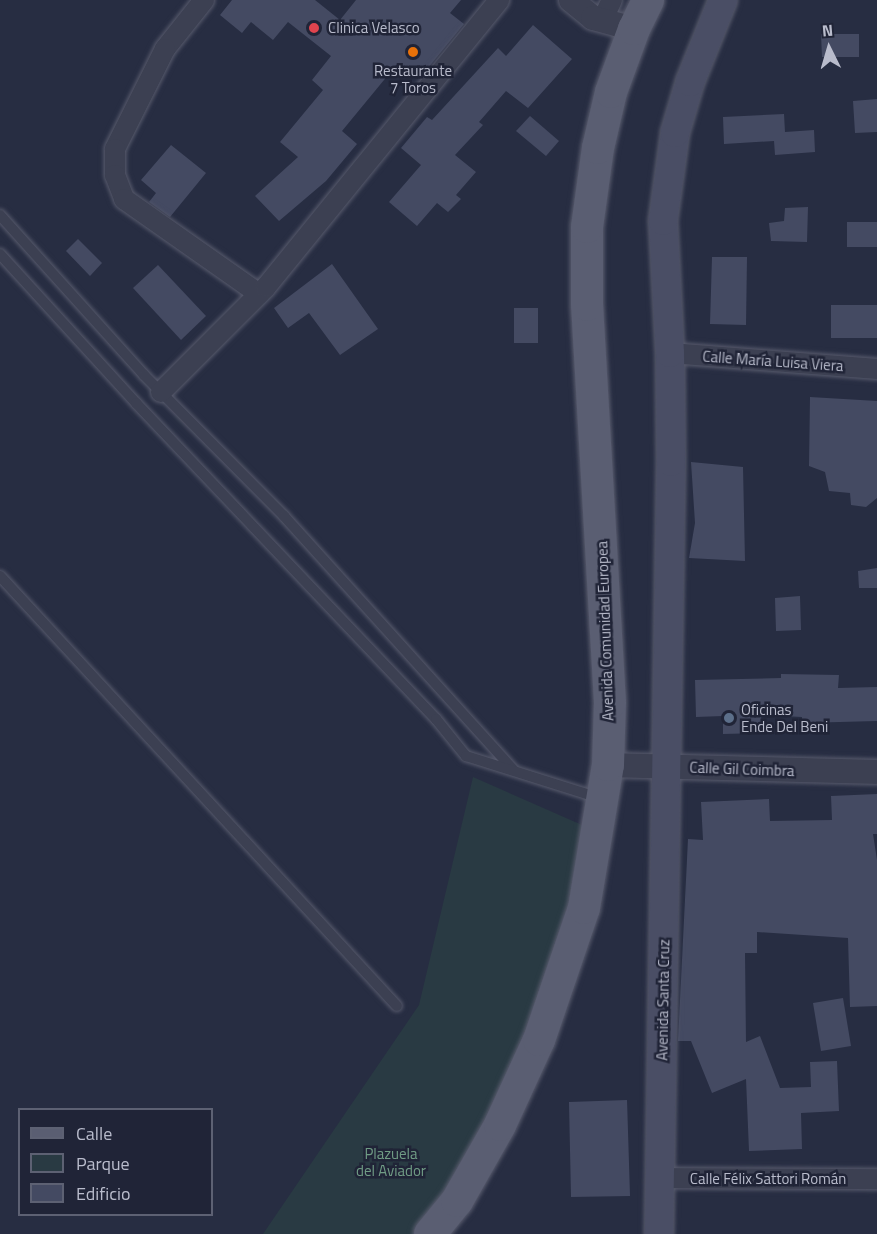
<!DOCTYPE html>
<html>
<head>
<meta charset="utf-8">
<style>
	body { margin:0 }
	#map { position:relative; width:877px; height:1234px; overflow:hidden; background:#272d42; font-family:"Titillium Web",sans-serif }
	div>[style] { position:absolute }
	.green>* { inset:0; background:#293a43 }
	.building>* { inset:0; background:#444a62 }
	.roads { filter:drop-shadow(0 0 2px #575a6c) drop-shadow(0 0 2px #575a6c) }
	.service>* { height:10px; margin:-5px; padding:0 5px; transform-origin:5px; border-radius:5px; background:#3c4052 }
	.minor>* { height:20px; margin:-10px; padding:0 10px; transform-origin:10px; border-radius:10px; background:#3c4052 }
	.tertiary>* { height:24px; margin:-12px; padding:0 12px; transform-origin:12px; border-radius:12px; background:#3c4052 }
	.secondary>* { height:28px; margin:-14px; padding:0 14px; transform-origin:14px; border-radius:14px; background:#4a4e65 }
	.primary>* { height:32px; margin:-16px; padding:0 16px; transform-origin:16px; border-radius:16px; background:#5a5e72 }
	.dots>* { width:16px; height:16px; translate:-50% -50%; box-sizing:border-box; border:3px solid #202437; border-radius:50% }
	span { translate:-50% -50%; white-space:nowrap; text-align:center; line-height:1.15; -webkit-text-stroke:5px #202437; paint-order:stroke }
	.poi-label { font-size:15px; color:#b9bccc }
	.left { translate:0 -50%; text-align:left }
	.street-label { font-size:15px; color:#b9bccc }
	.park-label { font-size:15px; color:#709c85 }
	.legend { position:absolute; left:18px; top:1108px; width:195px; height:108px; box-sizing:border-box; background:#202437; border:2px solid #5d6173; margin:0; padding:8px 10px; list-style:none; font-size:18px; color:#b9bccc }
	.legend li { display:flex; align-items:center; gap:12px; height:30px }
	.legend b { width:30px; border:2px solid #5d6173 }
	.north { position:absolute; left:799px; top:18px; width:60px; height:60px; -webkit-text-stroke:4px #202437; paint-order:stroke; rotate:355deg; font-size:16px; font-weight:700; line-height:24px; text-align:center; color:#b9bccc }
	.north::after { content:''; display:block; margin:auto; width:21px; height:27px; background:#b9bccc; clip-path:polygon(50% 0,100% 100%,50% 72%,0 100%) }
</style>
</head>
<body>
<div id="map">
	<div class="green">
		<div style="clip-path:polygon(473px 777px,582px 825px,574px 905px,528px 1042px,444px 1200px,416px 1234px,263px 1234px,419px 1005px)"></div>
	</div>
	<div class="building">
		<div style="clip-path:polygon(232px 0,315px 0,340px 20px,356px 0,461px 0,450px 13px,464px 24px,419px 79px,398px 63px,342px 131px,357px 144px,326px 181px,279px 221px,255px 196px,298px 157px,280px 142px,323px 90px,312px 80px,331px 56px,288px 22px,273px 40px,251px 22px,242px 33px,220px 15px)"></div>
		<div style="clip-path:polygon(533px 25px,572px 59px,528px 108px,506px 91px,479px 122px,483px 125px,455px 155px,476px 172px,456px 195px,461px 199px,448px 212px,437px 203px,417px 226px,389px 202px,421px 165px,401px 148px,427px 117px,432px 120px,498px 48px,506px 56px)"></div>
		<div style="clip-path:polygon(821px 34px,859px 34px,859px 57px,822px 57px)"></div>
		<div style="clip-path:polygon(877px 99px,877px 132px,855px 133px,853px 101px)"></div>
		<div style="clip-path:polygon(784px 114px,785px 132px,814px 130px,815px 152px,775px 155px,774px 141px,724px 144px,723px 117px)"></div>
		<div style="clip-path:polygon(530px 116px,559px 141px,546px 156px,516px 131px)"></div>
		<div style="clip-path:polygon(171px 145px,206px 173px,170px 217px,149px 202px,156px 193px,141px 180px)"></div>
		<div style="clip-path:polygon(808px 207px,807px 242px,771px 241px,769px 223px,784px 221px,785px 208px)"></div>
		<div style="clip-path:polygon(847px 222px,877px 222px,877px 247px,847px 247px)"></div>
		<div style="clip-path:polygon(78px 239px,102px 263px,90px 276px,66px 251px)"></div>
		<div style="clip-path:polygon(712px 257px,747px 257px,746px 325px,710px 324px)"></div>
		<div style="clip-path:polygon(332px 264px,378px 329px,340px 355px,309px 313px,288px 328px,274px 308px)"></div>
		<div style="clip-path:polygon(158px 265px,206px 316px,181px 340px,133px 288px)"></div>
		<div style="clip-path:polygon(831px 305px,877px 305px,877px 338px,831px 338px)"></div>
		<div style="clip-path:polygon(514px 308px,538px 308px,538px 343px,514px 343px)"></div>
		<div style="clip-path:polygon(810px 397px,877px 401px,877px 498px,866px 507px,851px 505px,850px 493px,829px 491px,825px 472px,809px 466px)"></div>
		<div style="clip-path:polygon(691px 462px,743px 467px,745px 561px,689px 558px,695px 523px)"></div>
		<div style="clip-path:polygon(877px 568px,877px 588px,859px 588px,858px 571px)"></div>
		<div style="clip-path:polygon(800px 596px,801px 630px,776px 631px,775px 598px)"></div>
		<div style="clip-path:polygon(781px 674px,839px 675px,838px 688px,877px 687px,877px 721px,802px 723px,802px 717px,761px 715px,762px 733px,723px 734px,723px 716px,696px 717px,695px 680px,781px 678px)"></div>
		<div style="clip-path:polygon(877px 794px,877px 834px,873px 834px,877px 860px,877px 1006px,850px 1007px,848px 938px,757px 932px,757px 953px,745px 953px,746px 1042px,760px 1036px,780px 1088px,811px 1087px,810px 1062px,837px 1061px,839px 1111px,801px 1113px,802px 1149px,749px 1151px,746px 1079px,712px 1093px,691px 1041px,678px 1041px,688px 839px,703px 840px,701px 802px,769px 799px,770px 821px,832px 820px,831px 796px)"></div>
		<div style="clip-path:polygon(843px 998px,851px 1046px,821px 1051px,813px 1003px)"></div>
		<div style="clip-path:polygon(627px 1100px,630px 1196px,571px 1197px,569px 1102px)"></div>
	</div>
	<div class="roads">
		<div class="service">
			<div style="left:0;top:215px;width:215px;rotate:48deg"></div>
			<div style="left:144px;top:375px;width:199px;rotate:45.2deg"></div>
			<div style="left:284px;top:516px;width:341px;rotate:47.9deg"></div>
			<div style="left:0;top:254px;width:202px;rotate:47.6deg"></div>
			<div style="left:136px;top:403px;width:436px;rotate:46.5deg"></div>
			<div style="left:436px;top:719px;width:48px;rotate:51deg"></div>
			<div style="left:466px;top:756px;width:139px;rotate:17.5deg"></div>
			<div style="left:0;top:576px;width:585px;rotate:47.29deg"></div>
		</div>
		<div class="minor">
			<div style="left:204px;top:0;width:63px;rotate:128.5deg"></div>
			<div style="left:165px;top:49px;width:112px;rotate:116.6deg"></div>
			<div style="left:115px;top:149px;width:26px;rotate:90deg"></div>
			<div style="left:115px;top:175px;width:26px;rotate:69deg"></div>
			<div style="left:124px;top:199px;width:165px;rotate:35.1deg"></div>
			<div style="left:602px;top:21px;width:23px;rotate:-65deg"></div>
			<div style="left:670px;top:353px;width:208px;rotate:4.4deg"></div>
			<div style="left:161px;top:392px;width:148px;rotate:-45deg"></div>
			<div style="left:266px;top:287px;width:370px;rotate:-50.9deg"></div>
			<div style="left:659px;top:1178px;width:218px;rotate:0.3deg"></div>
		</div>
		<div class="tertiary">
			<div style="left:571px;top:0;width:28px;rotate:39deg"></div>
			<div style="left:593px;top:18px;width:42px;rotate:15deg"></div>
			<div style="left:608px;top:765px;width:269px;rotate:1.5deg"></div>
		</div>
		<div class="secondary">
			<div style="left:659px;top:1234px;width:772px;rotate:-89.11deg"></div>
			<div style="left:671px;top:462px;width:109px;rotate:-90.5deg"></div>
			<div style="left:670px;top:353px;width:132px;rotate:-93deg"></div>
			<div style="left:663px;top:221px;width:89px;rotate:-82.2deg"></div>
			<div style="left:675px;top:133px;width:53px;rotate:-73.6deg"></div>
			<div style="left:690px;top:82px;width:88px;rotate:-68.1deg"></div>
		</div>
		<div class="primary">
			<div style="left:430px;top:1234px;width:43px;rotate:-50.7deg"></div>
			<div style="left:457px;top:1201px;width:87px;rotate:-60.5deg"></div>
			<div style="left:500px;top:1125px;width:94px;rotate:-65.4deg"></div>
			<div style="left:539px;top:1040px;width:139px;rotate:-71.2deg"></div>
			<div style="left:584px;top:908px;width:145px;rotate:-80.5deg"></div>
			<div style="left:608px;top:765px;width:62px;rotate:-88.2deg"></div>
			<div style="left:610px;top:703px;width:399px;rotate:-93.3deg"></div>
			<div style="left:587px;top:305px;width:78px;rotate:-90deg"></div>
			<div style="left:587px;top:227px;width:80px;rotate:-82.1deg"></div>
			<div style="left:598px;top:148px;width:57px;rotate:-76.9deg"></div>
			<div style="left:611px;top:92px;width:67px;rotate:-69.9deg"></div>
			<div style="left:634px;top:29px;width:32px;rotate:-64deg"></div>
		</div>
	</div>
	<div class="dots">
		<div style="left:314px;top:28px;background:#e0444e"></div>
		<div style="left:413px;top:52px;background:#e8710a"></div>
		<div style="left:729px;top:718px;background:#5c6f8a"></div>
	</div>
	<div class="poi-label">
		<span class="left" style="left:328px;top:28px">Clinica Velasco</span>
		<span style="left:413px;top:79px">Restaurante<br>7 Toros</span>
		<span class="left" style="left:741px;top:718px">Oficinas<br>Ende Del Beni</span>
	</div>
	<div class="street-label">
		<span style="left:773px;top:361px;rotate:4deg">Calle María Luisa Viera</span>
		<span style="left:605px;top:631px;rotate:-92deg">Avenida Comunidad Europea</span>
		<span style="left:742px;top:769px;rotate:2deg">Calle Gil Coimbra</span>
		<span style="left:663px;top:1000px;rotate:-89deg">Avenida Santa Cruz</span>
		<span style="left:768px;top:1179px">Calle Félix Sattori Román</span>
	</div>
	<div class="park-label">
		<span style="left:391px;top:1162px">Plazuela<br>del Aviador</span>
	</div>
	<ul class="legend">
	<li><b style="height:8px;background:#5a5e72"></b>Calle</li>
	<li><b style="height:16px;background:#293a43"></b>Parque</li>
	<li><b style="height:16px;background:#444a62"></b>Edificio</li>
	</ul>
	<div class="north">N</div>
</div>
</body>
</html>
